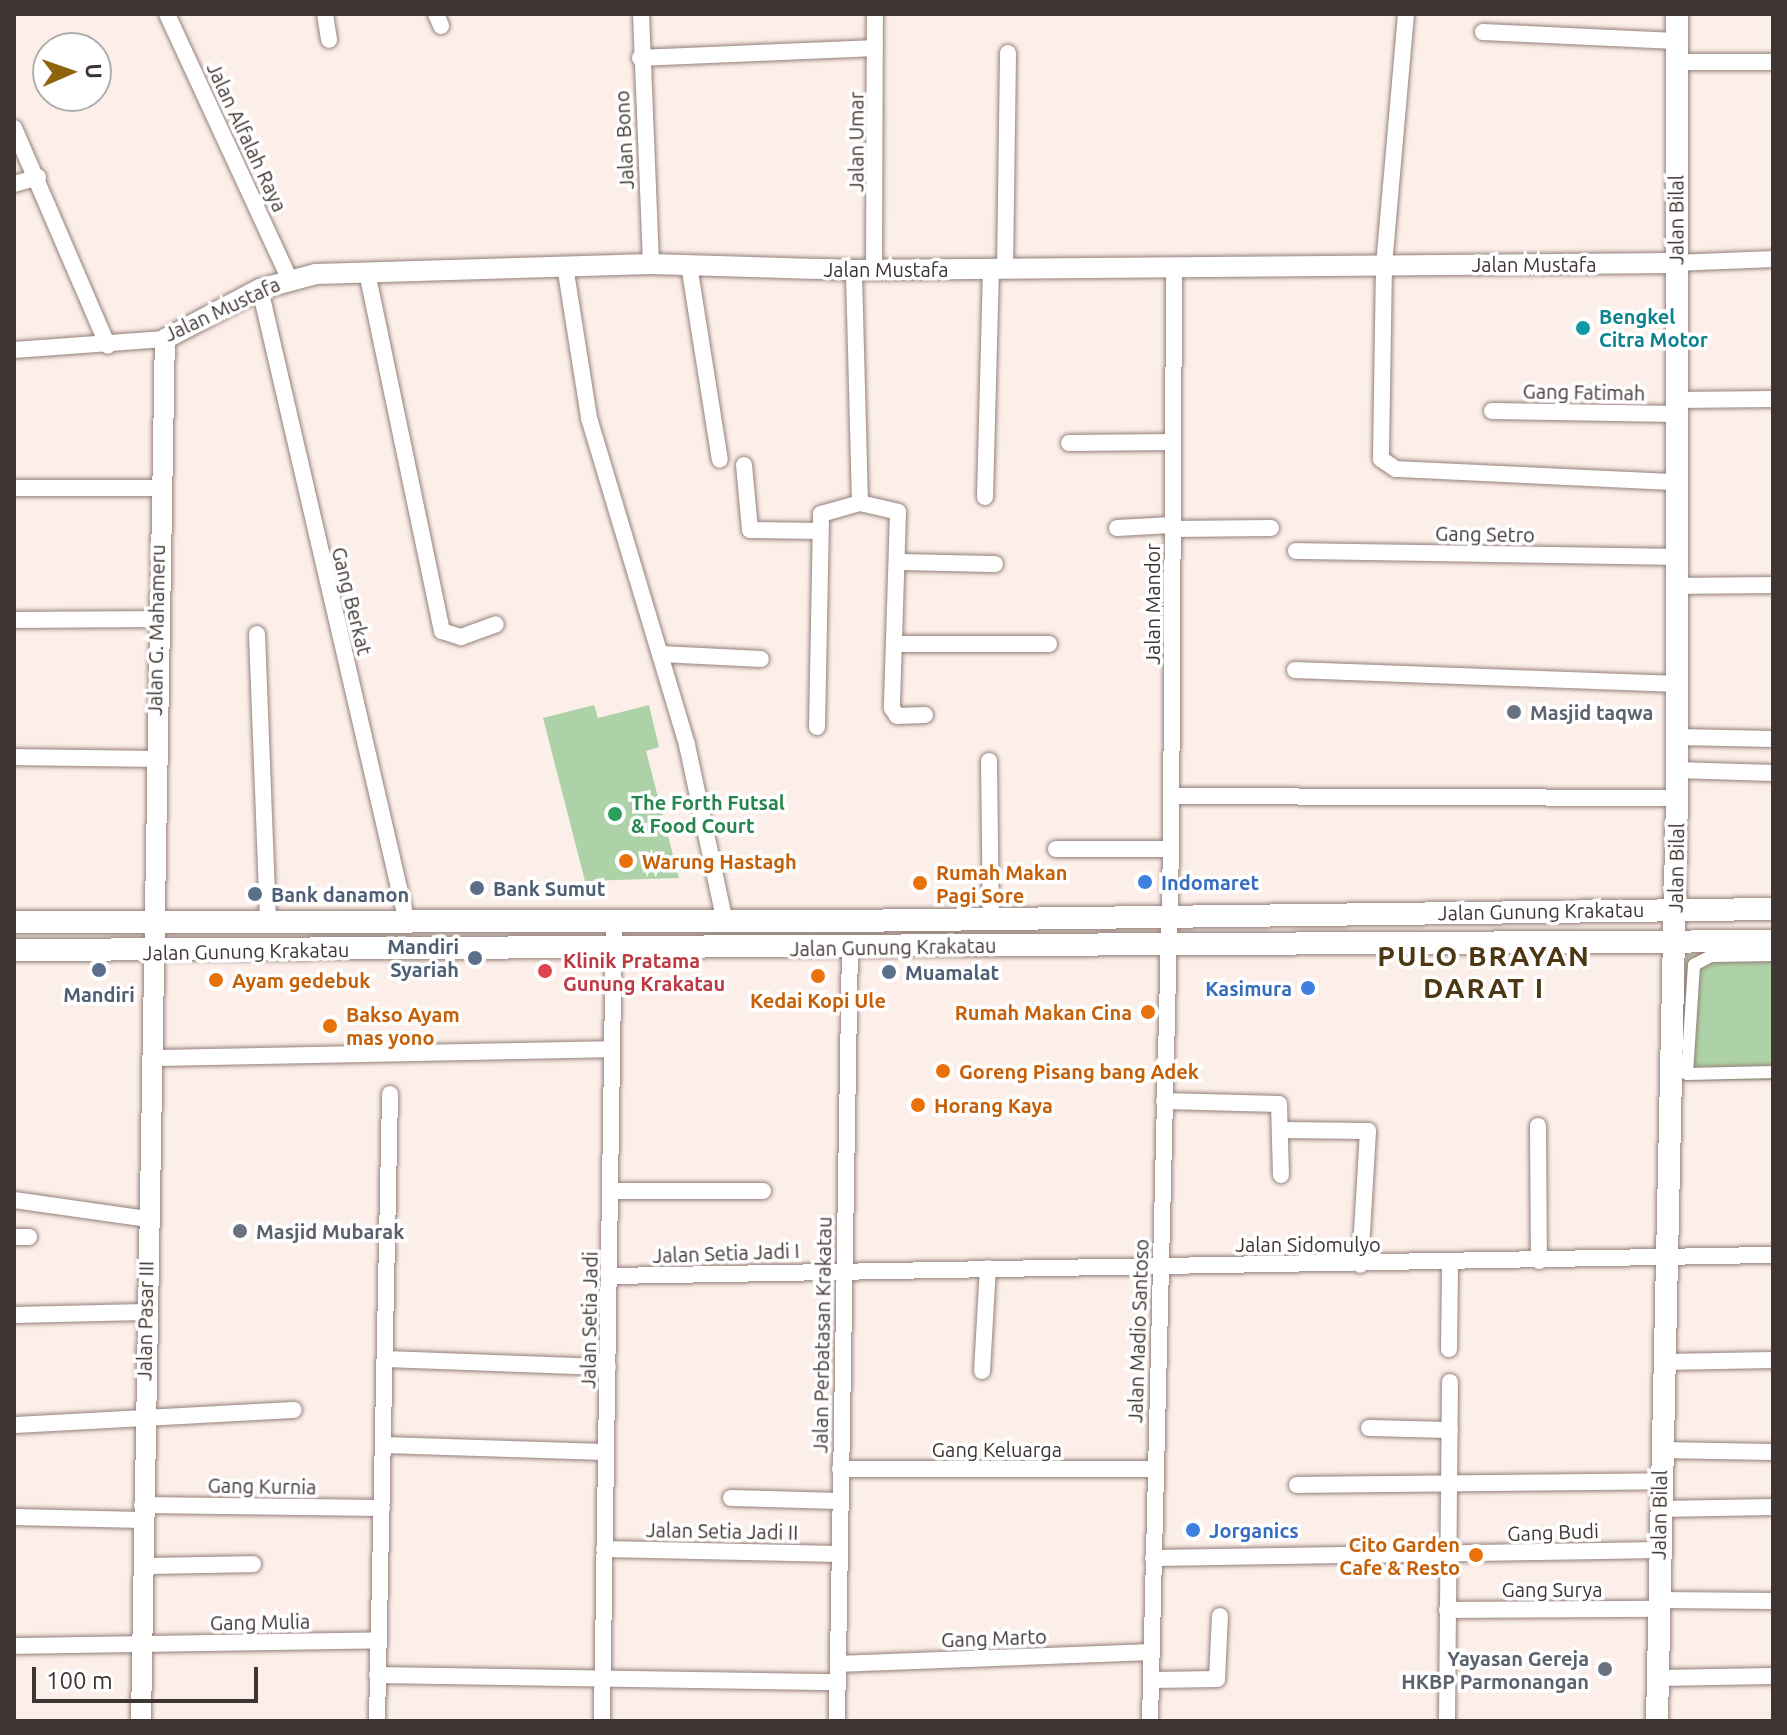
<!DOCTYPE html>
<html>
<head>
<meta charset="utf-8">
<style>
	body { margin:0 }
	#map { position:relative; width:1787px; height:1735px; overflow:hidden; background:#fceee9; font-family:Ubuntu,sans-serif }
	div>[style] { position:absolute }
	.green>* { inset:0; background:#aed2a7 }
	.roads { filter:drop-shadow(0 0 2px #948079) drop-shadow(0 0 2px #948079) }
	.pedestrian>* { height:12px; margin:-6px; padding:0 6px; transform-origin:6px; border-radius:6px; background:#fff }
	.minor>* { height:16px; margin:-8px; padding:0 8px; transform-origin:8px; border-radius:8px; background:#fff }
	.tertiary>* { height:20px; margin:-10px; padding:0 10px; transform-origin:10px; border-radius:10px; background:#fff }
	.secondary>* { height:22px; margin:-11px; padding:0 11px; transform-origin:11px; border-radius:11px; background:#fff }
	.dots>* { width:22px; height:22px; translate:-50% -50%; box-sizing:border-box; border:4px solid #fff; border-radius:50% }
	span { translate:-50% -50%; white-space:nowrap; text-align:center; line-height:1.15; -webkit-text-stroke:7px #fff; paint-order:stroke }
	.street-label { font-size:20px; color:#3e3532 }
	.culture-label { font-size:20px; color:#0d838f; font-weight:700 }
	.left { translate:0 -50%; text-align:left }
	.worship-label { font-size:20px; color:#5b616d; font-weight:700 }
	.right { translate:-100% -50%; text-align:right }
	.leisure-label { font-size:20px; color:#27864d; font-weight:700 }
	.food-label { font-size:20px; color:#c56008; font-weight:700 }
	.shop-label { font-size:20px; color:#366cbe; font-weight:700 }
	.service-label { font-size:20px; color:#4e5e75; font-weight:700 }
	.health-label { font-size:20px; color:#be3a42; font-weight:700 }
	.district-label { font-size:28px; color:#4d3712; font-weight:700; letter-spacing:2px }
	.frame { position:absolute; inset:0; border:16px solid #3e3532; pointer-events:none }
	.north { position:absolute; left:32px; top:32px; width:80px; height:80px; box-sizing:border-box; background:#fff; border:2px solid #b2aead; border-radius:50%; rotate:88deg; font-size:22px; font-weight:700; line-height:32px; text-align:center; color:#3e3532 }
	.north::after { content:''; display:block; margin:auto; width:28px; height:36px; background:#90640c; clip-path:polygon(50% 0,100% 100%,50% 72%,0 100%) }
	.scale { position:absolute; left:32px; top:1667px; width:226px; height:36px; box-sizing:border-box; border:4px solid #3e3532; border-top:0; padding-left:10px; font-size:24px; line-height:28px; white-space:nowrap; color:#3e3532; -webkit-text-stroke:6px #fff; paint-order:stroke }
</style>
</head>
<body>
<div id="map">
	<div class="green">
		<div style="clip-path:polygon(594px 705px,598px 718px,649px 705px,659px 747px,646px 751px,679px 878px,585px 881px,543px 718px)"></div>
		<div style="clip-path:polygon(1773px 949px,1773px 1080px,1677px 1081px,1687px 955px)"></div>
	</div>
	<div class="roads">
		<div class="pedestrian">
			<div style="left:1773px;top:955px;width:62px;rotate:179.1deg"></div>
			<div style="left:1711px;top:956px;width:19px;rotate:152deg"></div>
			<div style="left:1694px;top:965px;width:109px;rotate:93.7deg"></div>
			<div style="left:1687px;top:1074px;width:86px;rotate:-1.3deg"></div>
		</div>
		<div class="minor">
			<div style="left:167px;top:14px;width:291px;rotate:65.2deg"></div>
			<div style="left:325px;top:14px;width:26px;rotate:81deg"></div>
			<div style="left:436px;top:14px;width:13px;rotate:67deg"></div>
			<div style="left:641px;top:14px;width:250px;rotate:87.7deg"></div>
			<div style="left:1406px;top:14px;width:251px;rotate:95deg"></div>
			<div style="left:1384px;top:264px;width:195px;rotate:90.9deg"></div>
			<div style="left:1381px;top:459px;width:18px;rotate:34deg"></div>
			<div style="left:1396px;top:469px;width:279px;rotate:2.7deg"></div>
			<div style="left:1483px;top:32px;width:193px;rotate:2.7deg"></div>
			<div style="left:640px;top:58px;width:235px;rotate:-2.4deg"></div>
			<div style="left:1677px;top:62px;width:96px"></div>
			<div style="left:14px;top:128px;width:237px;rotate:66.7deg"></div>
			<div style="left:14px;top:184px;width:25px;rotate:-16deg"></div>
			<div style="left:1675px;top:263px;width:98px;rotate:-2.3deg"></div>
			<div style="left:689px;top:265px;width:197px;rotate:81deg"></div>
			<div style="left:565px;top:266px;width:154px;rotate:81deg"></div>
			<div style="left:589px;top:418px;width:341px;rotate:73.3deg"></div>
			<div style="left:687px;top:745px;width:181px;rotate:77.9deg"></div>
			<div style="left:1005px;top:269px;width:216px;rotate:-89.2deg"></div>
			<div style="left:874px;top:270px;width:256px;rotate:-89.8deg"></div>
			<div style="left:368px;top:277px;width:362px;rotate:78.2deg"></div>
			<div style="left:442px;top:631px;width:20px;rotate:18deg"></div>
			<div style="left:461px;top:637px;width:37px;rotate:-20deg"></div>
			<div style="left:260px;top:289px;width:650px;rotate:76.93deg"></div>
			<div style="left:14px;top:350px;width:151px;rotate:-4.2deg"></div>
			<div style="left:1675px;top:400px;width:98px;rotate:-0.6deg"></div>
			<div style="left:1492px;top:411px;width:184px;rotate:0.9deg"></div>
			<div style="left:1069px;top:443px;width:104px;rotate:-0.6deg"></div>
			<div style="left:744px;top:465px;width:65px;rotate:84.7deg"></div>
			<div style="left:750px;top:530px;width:70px;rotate:0.8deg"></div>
			<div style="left:14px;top:488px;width:146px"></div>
			<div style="left:985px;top:497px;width:227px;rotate:-88.5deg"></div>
			<div style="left:860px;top:503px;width:39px;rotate:13deg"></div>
			<div style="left:898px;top:512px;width:196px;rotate:91.8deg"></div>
			<div style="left:892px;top:708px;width:9px;rotate:58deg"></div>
			<div style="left:897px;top:716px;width:28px;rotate:-2deg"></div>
			<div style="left:1117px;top:528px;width:55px;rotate:-3.1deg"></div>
			<div style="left:1172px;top:529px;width:99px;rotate:-0.6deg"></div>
			<div style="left:1296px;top:551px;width:378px;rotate:0.9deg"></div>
			<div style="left:897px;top:562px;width:98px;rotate:1.2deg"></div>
			<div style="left:1674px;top:586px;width:99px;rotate:-0.6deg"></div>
			<div style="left:14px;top:620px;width:141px;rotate:-0.4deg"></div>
			<div style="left:257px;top:634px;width:285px;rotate:87.8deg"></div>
			<div style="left:894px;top:644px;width:155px"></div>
			<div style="left:661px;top:654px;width:100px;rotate:2.9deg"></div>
			<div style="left:1295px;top:670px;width:382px;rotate:2.1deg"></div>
			<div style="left:817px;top:727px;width:213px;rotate:-88.9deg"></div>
			<div style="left:821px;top:514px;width:41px;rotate:-15.8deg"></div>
			<div style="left:860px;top:503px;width:233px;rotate:-91.5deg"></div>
			<div style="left:1677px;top:737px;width:96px;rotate:1.2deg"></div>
			<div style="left:14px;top:757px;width:139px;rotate:0.8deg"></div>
			<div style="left:989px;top:761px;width:157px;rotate:89.3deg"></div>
			<div style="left:1677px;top:770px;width:96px;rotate:1.8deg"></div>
			<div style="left:1171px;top:796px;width:506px;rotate:0.23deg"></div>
			<div style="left:1056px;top:849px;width:115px"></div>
			<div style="left:154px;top:1058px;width:458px;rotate:-1.1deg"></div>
			<div style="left:1164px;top:1101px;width:115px;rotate:1.5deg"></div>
			<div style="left:1279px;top:1104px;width:71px;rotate:88.4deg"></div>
			<div style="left:1538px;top:1126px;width:135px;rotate:89.6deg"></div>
			<div style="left:1282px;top:1130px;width:86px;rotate:0.7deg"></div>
			<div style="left:1368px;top:1131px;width:134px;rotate:93.4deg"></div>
			<div style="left:611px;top:1191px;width:152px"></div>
			<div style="left:14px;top:1200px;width:134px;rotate:8.1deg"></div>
			<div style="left:14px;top:1237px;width:15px"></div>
			<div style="left:611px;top:1276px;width:1162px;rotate:-1.04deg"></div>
			<div style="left:14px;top:1315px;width:131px;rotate:-1.3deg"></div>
			<div style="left:1449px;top:1349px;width:86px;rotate:-89.3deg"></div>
			<div style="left:387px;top:1359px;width:221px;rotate:2.1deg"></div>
			<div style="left:1663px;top:1362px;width:110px;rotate:-1deg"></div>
			<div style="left:982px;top:1371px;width:103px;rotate:-86.7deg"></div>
			<div style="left:14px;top:1425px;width:280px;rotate:-3.1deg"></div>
			<div style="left:1369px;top:1428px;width:81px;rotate:1.4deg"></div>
			<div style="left:384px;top:1445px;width:221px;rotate:1.8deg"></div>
			<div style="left:1660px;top:1450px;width:113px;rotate:1deg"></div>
			<div style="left:840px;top:1469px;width:314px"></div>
			<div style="left:1297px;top:1485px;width:362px;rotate:-0.6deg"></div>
			<div style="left:731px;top:1498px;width:109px;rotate:1.6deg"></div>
			<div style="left:142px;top:1505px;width:240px;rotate:0.7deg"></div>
			<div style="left:1659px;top:1509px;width:114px;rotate:-1deg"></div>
			<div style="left:14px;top:1517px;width:128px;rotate:1.3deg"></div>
			<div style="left:604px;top:1549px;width:235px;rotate:1.2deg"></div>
			<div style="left:1153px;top:1558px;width:505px;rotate:-0.91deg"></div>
			<div style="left:142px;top:1566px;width:111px;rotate:-1deg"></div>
			<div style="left:1658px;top:1600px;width:115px;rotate:0.5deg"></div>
			<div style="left:1447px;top:1610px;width:211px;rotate:-0.3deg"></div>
			<div style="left:14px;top:1646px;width:365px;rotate:-0.9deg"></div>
			<div style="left:838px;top:1664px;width:313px;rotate:-2.2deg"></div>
			<div style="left:377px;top:1675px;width:461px;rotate:0.9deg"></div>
			<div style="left:1658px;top:1678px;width:115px;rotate:-1deg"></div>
			<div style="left:1151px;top:1680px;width:66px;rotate:-0.9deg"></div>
			<div style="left:1217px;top:1679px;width:63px;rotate:-87.3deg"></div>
			<div style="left:377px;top:1721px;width:627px;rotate:-88.81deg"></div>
			<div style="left:602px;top:1721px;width:802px;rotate:-89.14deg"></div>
			<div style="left:837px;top:1721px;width:772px;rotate:-89.04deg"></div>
			<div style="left:1150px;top:1721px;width:872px;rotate:-88.62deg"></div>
			<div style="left:1171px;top:849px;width:582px;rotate:-89.7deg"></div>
			<div style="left:1447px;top:1721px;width:339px;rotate:-89.5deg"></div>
		</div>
		<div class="tertiary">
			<div style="left:141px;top:1721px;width:1382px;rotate:-89.01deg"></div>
			<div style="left:165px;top:339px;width:107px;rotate:-27.8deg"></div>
			<div style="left:260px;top:289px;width:58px;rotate:-15deg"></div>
			<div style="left:316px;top:274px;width:335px;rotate:-1.7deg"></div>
			<div style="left:651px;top:264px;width:203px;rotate:1.7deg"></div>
			<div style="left:854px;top:270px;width:821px;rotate:-0.49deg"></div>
		</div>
		<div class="secondary">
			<div style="left:14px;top:922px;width:831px;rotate:-0.07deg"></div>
			<div style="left:845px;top:921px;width:928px;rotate:-0.74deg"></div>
			<div style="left:14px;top:950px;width:1759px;rotate:-0.29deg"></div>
			<div style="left:1657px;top:1721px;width:923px;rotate:-88.76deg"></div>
			<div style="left:1677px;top:798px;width:784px;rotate:-90deg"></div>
		</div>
	</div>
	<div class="dots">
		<div style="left:1583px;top:328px;background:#0f9aa8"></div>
		<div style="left:1514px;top:712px;background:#6b7280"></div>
		<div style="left:615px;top:814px;background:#2e9e5b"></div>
		<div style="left:626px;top:861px;background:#e8710a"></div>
		<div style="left:1145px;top:882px;background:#3f7fe0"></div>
		<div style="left:920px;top:883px;background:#e8710a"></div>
		<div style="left:477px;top:888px;background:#5c6f8a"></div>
		<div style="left:255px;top:894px;background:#5c6f8a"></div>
		<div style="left:475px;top:958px;background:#5c6f8a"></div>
		<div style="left:99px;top:970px;background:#5c6f8a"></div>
		<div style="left:545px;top:971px;background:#e0444e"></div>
		<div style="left:889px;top:972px;background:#5c6f8a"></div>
		<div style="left:818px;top:976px;background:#e8710a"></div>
		<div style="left:216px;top:980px;background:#e8710a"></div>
		<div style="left:1308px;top:988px;background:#3f7fe0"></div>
		<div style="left:1148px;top:1012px;background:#e8710a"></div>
		<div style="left:330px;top:1026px;background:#e8710a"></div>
		<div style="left:943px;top:1071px;background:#e8710a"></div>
		<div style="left:918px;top:1105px;background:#e8710a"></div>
		<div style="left:240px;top:1231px;background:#6b7280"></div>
		<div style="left:1193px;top:1530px;background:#3f7fe0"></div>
		<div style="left:1476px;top:1555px;background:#e8710a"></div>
		<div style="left:1605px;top:1669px;background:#6b7280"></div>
	</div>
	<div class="street-label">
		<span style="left:247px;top:137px;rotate:65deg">Jalan Alfalah Raya</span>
		<span style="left:624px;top:140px;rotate:-93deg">Jalan Bono</span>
		<span style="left:856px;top:142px;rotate:-90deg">Jalan Umar</span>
		<span style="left:1676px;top:220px;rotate:-90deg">Jalan Bilal</span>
		<span style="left:1534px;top:264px">Jalan Mustafa</span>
		<span style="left:886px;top:269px">Jalan Mustafa</span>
		<span style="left:222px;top:309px;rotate:-25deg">Jalan Mustafa</span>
		<span style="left:1584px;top:392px;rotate:1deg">Gang Fatimah</span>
		<span style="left:1485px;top:534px;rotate:1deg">Gang Setro</span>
		<span style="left:352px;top:601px;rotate:76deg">Gang Berkat</span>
		<span style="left:1152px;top:604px;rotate:-90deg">Jalan Mandor</span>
		<span style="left:156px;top:630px;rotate:-89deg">Jalan G. Mahameru</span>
		<span style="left:1676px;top:868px;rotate:-89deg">Jalan Bilal</span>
		<span style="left:1541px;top:911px;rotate:-1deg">Jalan Gunung Krakatau</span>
		<span style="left:893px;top:947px;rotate:-1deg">Jalan Gunung Krakatau</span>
		<span style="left:246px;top:951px;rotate:-1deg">Jalan Gunung Krakatau</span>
		<span style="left:1308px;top:1244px">Jalan Sidomulyo</span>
		<span style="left:726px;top:1253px;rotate:-2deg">Jalan Setia Jadi I</span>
		<span style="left:589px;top:1320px;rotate:-89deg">Jalan Setia Jadi</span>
		<span style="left:145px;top:1321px;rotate:-89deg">Jalan Pasar III</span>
		<span style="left:1138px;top:1331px;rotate:-88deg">Jalan Madio Santoso</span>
		<span style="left:822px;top:1335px;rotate:-89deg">Jalan Perbatasan Krakatau</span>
		<span style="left:997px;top:1449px">Gang Keluarga</span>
		<span style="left:262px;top:1486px;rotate:1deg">Gang Kurnia</span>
		<span style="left:1659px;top:1515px;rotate:-89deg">Jalan Bilal</span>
		<span style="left:722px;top:1531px;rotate:1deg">Jalan Setia Jadi II</span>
		<span style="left:1553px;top:1532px;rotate:-2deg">Gang Budi</span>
		<span style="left:1552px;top:1589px">Gang Surya</span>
		<span style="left:260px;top:1622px;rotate:-1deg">Gang Mulia</span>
		<span style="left:994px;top:1638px;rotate:-2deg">Gang Marto</span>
	</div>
	<div class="culture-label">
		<span class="left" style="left:1599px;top:328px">Bengkel<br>Citra Motor</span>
	</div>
	<div class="worship-label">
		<span class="left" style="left:1530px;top:712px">Masjid taqwa</span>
		<span class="left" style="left:256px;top:1231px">Masjid Mubarak</span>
		<span class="right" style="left:1589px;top:1670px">Yayasan Gereja<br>HKBP Parmonangan</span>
	</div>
	<div class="leisure-label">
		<span class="left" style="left:631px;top:814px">The Forth Futsal<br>&amp; Food Court</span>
	</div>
	<div class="food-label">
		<span class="left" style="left:642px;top:861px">Warung Hastagh</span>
		<span class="left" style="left:936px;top:884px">Rumah Makan<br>Pagi Sore</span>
		<span class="left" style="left:232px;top:980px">Ayam gedebuk</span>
		<span style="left:818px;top:1000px">Kedai Kopi Ule</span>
		<span class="right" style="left:1132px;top:1012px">Rumah Makan Cina</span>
		<span class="left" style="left:346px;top:1026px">Bakso Ayam<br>mas yono</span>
		<span class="left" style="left:959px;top:1071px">Goreng Pisang bang Adek</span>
		<span class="left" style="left:934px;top:1105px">Horang Kaya</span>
		<span class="right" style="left:1460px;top:1556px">Cito Garden<br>Cafe &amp; Resto</span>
	</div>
	<div class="shop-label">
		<span class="left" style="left:1161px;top:882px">Indomaret</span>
		<span class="right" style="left:1292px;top:988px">Kasimura</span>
		<span class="left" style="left:1209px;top:1530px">Jorganics</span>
	</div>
	<div class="service-label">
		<span class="left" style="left:493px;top:888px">Bank Sumut</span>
		<span class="left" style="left:271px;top:894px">Bank danamon</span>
		<span class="right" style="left:459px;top:958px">Mandiri<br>Syariah</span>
		<span class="left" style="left:905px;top:972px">Muamalat</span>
		<span style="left:99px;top:994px">Mandiri</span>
	</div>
	<div class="health-label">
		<span class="left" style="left:563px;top:972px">Klinik Pratama<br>Gunung Krakatau</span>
	</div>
	<div class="district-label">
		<span style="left:1484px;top:972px">PULO BRAYAN<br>DARAT I</span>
	</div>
	<div class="frame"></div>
	<div class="north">U</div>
	<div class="scale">100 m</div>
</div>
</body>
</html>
